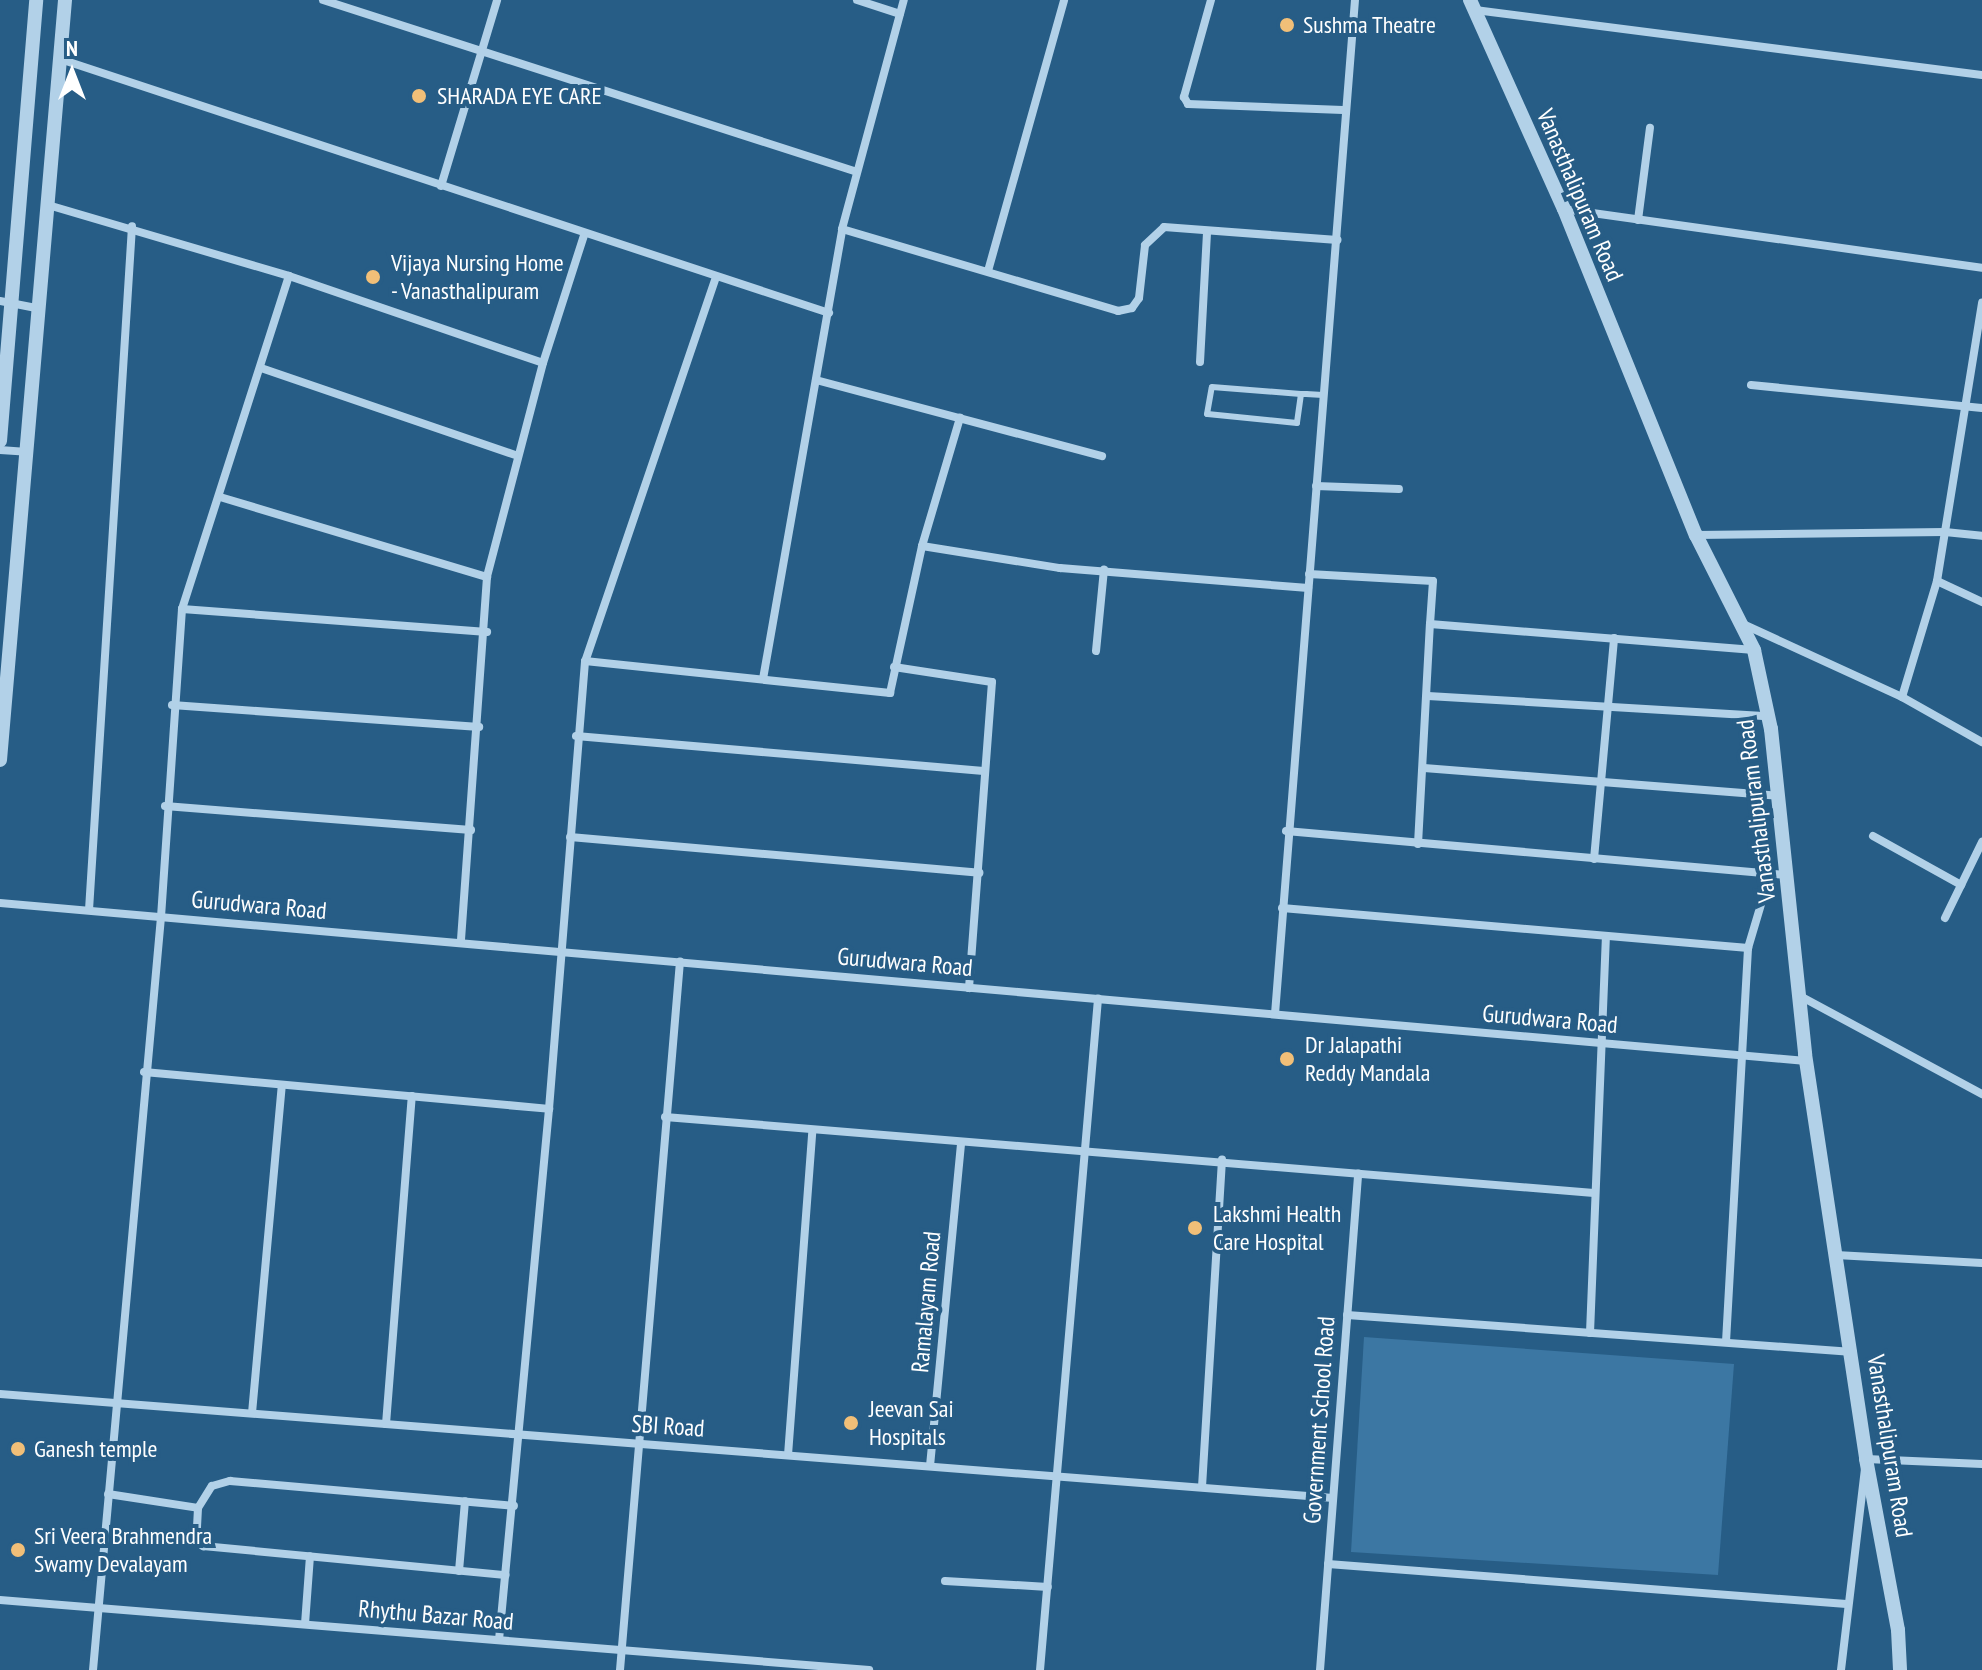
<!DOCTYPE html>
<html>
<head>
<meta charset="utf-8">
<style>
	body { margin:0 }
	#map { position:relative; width:1982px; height:1670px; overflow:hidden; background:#275d86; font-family:"PT Sans Narrow",sans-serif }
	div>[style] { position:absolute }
	.green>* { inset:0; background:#3c77a3 }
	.service>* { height:6px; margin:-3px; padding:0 3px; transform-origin:3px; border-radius:3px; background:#b2d1e8 }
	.minor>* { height:8px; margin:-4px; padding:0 4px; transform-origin:4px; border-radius:4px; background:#b2d1e8 }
	.tertiary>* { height:14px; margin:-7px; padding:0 7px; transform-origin:7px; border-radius:7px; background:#b2d1e8 }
	.dots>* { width:22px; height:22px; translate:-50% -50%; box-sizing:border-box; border:4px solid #275d86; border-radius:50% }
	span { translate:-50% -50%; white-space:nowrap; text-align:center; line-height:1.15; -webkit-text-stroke:8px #275d86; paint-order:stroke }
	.poi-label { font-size:24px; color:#fff }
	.left { translate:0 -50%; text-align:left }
	.street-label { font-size:24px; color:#fff }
	.north { position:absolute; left:32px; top:32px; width:80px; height:80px; -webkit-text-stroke:6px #275d86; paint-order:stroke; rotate:0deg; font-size:22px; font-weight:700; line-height:32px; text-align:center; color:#fff }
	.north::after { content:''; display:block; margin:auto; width:28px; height:36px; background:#fff; clip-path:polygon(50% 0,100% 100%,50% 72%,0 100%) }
</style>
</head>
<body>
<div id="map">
	<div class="green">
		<div style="clip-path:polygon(1364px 1337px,1734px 1364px,1718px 1575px,1351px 1552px)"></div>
	</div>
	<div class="service">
		<div style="left:1301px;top:394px;width:29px;rotate:98deg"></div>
		<div style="left:1297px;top:423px;width:90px;rotate:-174.3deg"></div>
		<div style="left:1207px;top:414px;width:27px;rotate:-80deg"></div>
		<div style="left:1212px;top:387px;width:89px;rotate:4.5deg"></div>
		<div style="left:1301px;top:394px;width:5px"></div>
		<div style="left:1306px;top:394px;width:17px;rotate:3deg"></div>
	</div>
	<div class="minor">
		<div style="left:323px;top:0;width:558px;rotate:17.85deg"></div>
		<div style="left:857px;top:0;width:45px;rotate:18deg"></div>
		<div style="left:1211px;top:0;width:101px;rotate:105.6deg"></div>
		<div style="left:1184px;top:97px;width:8px;rotate:60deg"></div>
		<div style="left:1188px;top:104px;width:155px;rotate:2.2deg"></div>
		<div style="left:1475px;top:10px;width:511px;rotate:7.31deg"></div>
		<div style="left:60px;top:59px;width:810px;rotate:18.28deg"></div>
		<div style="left:441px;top:186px;width:194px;rotate:-73.2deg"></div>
		<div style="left:48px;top:205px;width:251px;rotate:16.4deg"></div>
		<div style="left:289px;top:276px;width:268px;rotate:18.9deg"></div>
		<div style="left:543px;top:363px;width:221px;rotate:104.7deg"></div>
		<div style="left:487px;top:577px;width:367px;rotate:94.1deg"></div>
		<div style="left:1564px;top:209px;width:422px;rotate:8deg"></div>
		<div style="left:1638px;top:220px;width:93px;rotate:-82.6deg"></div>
		<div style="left:842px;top:229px;width:288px;rotate:16.5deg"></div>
		<div style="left:1118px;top:311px;width:14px;rotate:-12deg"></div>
		<div style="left:1132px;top:308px;width:12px;rotate:-55deg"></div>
		<div style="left:1139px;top:298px;width:53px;rotate:-83.5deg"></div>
		<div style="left:1145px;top:245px;width:26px;rotate:-43deg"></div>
		<div style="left:1164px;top:227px;width:174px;rotate:4.3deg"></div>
		<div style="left:988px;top:271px;width:281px;rotate:-74.3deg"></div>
		<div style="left:716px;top:277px;width:406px;rotate:108.8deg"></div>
		<div style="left:585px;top:661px;width:307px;rotate:6deg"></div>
		<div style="left:890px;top:693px;width:150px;rotate:-77.7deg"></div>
		<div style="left:922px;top:546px;width:134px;rotate:-73.5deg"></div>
		<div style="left:0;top:301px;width:38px;rotate:11deg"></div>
		<div style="left:1200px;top:362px;width:130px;rotate:-86.9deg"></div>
		<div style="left:543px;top:363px;width:134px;rotate:-72.2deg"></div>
		<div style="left:261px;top:368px;width:268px;rotate:18.9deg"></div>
		<div style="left:816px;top:380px;width:296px;rotate:14.9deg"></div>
		<div style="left:1751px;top:385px;width:232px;rotate:5.7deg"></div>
		<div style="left:0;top:450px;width:27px;rotate:4deg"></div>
		<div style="left:1316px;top:486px;width:83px;rotate:2.1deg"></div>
		<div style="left:220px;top:497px;width:279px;rotate:16.7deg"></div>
		<div style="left:1696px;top:535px;width:249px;rotate:-0.7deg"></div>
		<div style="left:1945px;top:532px;width:37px;rotate:6deg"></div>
		<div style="left:922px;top:546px;width:140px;rotate:9.1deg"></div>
		<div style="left:1060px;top:568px;width:249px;rotate:4.6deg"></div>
		<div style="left:1309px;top:574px;width:124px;rotate:3.2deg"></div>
		<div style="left:1433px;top:581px;width:43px;rotate:94deg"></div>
		<div style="left:1937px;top:581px;width:50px;rotate:25deg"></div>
		<div style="left:182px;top:609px;width:306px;rotate:4.3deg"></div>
		<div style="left:1745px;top:625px;width:173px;rotate:24.6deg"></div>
		<div style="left:1902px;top:697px;width:92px;rotate:29.4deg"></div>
		<div style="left:1096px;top:651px;width:82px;rotate:-84.4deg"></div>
		<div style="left:894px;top:667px;width:99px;rotate:8.7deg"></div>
		<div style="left:992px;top:682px;width:307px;rotate:94.3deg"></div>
		<div style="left:763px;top:679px;width:457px;rotate:-80deg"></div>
		<div style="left:842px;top:229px;width:237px;rotate:-74.9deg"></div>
		<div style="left:1428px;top:696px;width:340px;rotate:3.4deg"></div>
		<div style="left:1902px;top:697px;width:121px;rotate:-73.2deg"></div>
		<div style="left:1937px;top:581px;width:282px;rotate:-80.8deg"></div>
		<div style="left:172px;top:705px;width:308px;rotate:4.1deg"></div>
		<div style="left:576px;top:736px;width:409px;rotate:4.9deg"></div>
		<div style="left:1424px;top:768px;width:355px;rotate:4.5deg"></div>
		<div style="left:165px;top:806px;width:307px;rotate:4.5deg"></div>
		<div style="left:1286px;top:831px;width:502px;rotate:5.03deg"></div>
		<div style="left:1873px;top:836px;width:101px;rotate:29.1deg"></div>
		<div style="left:570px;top:837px;width:411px;rotate:5deg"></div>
		<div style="left:1418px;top:844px;width:220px;rotate:-86.9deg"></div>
		<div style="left:1430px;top:624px;width:325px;rotate:4.6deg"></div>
		<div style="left:1594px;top:859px;width:222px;rotate:-84.8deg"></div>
		<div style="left:0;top:903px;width:1813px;rotate:5deg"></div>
		<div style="left:1282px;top:908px;width:468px;rotate:4.9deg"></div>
		<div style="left:89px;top:910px;width:685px;rotate:-86.4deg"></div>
		<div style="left:1945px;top:918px;width:85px;rotate:-64deg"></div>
		<div style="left:1800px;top:996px;width:207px;rotate:28.3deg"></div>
		<div style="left:1275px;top:1014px;width:1017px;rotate:-85.49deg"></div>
		<div style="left:144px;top:1072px;width:407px;rotate:5.2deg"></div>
		<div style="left:549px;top:1109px;width:449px;rotate:-85.4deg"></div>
		<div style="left:665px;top:1117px;width:932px;rotate:4.68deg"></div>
		<div style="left:1836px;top:1255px;width:146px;rotate:3.1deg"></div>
		<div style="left:1347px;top:1315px;width:507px;rotate:4.18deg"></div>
		<div style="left:1590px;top:1333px;width:395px;rotate:-87.7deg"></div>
		<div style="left:1726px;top:1342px;width:395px;rotate:-86.8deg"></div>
		<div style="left:1748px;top:948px;width:77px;rotate:-73.4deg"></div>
		<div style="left:0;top:1394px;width:1337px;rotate:4.46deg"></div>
		<div style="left:252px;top:1413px;width:329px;rotate:-84.8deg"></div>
		<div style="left:386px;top:1424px;width:329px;rotate:-85.5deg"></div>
		<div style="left:788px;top:1455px;width:323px;rotate:-85.7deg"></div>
		<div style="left:930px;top:1466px;width:325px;rotate:-84.5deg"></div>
		<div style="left:1202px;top:1487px;width:328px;rotate:-86.5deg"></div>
		<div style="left:108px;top:1494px;width:91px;rotate:8.8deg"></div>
		<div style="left:198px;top:1508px;width:33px;rotate:93deg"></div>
		<div style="left:196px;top:1541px;width:9px;rotate:36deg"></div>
		<div style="left:203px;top:1546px;width:304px;rotate:5.5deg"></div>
		<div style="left:198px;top:1508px;width:26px;rotate:-58deg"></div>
		<div style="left:212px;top:1486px;width:19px;rotate:-16deg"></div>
		<div style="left:230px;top:1481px;width:285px;rotate:5deg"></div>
		<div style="left:1328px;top:1564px;width:520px;rotate:4.42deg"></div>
		<div style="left:459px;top:1571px;width:70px;rotate:-85.1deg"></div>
		<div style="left:945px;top:1581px;width:103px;rotate:3.3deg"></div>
		<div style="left:0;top:1600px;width:872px;rotate:4.61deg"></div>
		<div style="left:305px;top:1624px;width:68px;rotate:-85.8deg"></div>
		<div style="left:499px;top:1640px;width:533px;rotate:-84.62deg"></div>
		<div style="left:93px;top:1670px;width:756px;rotate:-84.84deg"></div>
		<div style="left:161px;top:917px;width:309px;rotate:-86.1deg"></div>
		<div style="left:182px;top:609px;width:350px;rotate:-72.2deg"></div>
		<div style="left:620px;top:1670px;width:711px;rotate:-85.16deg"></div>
		<div style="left:1040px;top:1670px;width:674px;rotate:-85.06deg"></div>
		<div style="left:1320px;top:1670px;width:498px;rotate:-85.6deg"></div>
		<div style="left:1841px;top:1670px;width:212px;rotate:-83.2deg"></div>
		<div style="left:1866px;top:1459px;width:116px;rotate:2.5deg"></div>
	</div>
	<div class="tertiary">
		<div style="left:1470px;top:0;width:229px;rotate:65.8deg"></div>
		<div style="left:1564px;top:209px;width:352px;rotate:68deg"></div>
		<div style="left:1696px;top:535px;width:129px;rotate:63.2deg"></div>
		<div style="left:1754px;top:650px;width:81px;rotate:77.9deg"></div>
		<div style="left:1771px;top:729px;width:327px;rotate:84deg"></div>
		<div style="left:1805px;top:1054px;width:410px;rotate:81.4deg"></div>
		<div style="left:1866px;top:1459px;width:174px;rotate:79.4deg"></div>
		<div style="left:1898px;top:1630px;width:40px;rotate:87.1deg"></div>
		<div style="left:0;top:441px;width:442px;rotate:-85.3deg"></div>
		<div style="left:0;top:760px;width:763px;rotate:-85.11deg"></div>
	</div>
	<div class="dots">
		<div style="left:1287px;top:25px;background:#f1bf78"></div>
		<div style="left:419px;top:96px;background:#f1bf78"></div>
		<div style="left:373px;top:277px;background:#f1bf78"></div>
		<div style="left:1287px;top:1059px;background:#f1bf78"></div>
		<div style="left:1195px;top:1228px;background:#f1bf78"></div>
		<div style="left:851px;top:1423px;background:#f1bf78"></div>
		<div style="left:18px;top:1449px;background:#f1bf78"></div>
		<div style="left:18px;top:1550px;background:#f1bf78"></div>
	</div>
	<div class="poi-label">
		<span class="left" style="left:1303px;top:25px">Sushma Theatre</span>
		<span class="left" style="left:437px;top:96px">SHARADA EYE CARE</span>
		<span class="left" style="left:391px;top:277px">Vijaya Nursing Home<br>- Vanasthalipuram</span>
		<span class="left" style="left:1305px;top:1059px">Dr Jalapathi<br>Reddy Mandala</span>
		<span class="left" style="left:1213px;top:1228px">Lakshmi Health<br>Care Hospital</span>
		<span class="left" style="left:869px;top:1423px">Jeevan Sai<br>Hospitals</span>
		<span class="left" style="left:34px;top:1449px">Ganesh temple</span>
		<span class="left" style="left:34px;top:1550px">Sri Veera Brahmendra<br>Swamy Devalayam</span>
	</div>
	<div class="street-label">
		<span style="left:1580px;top:195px;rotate:67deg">Vanasthalipuram Road</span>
		<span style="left:1756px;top:811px;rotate:-97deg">Vanasthalipuram Road</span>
		<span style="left:259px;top:905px;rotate:5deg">Gurudwara Road</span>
		<span style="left:905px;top:962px;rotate:5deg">Gurudwara Road</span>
		<span style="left:1550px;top:1019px;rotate:5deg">Gurudwara Road</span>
		<span style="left:926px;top:1302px;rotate:-85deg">Ramalayam Road</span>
		<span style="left:1319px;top:1420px;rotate:-86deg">Government School Road</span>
		<span style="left:668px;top:1426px;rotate:4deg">SBI Road</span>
		<span style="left:1890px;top:1446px;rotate:81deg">Vanasthalipuram Road</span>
		<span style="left:436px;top:1615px;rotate:5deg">Rhythu Bazar Road</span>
	</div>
	<div class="north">N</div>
</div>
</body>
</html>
